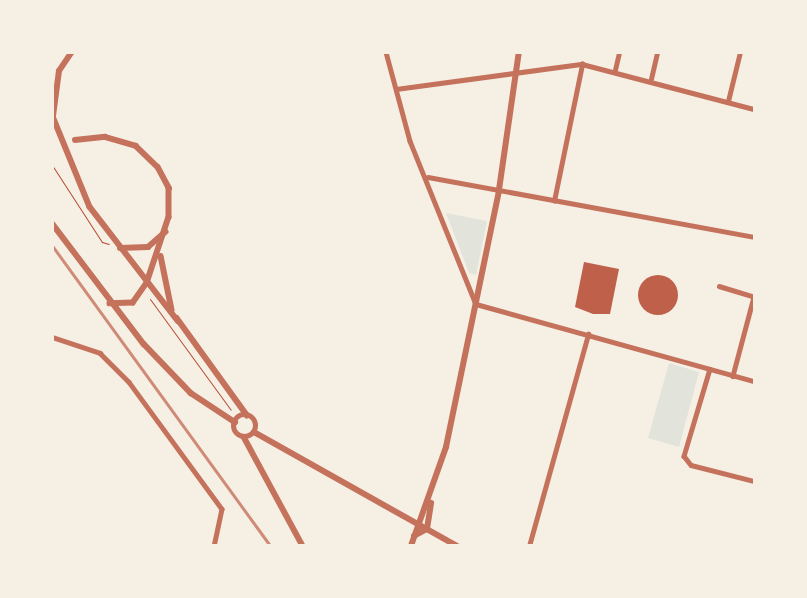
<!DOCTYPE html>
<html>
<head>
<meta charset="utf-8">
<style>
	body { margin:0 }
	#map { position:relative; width:807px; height:598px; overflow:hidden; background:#f6efe4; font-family:Mulish,sans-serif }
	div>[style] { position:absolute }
	.green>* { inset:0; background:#e2e4dc }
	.building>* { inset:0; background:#bf614a }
	.round { border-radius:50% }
	.path>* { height:1px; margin:-0.5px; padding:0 0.5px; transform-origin:0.5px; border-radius:0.5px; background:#b5482f }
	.minor>* { height:4.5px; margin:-2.25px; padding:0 2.25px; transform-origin:2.25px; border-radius:2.25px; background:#c5725c }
	.tertiary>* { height:5.5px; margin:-2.75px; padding:0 2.75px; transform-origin:2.75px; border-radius:2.75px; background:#c5725c }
	.tertiary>.ring { margin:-2.75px; padding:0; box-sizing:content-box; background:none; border:5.5px solid #c5725c; border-radius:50% }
	.rail>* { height:2.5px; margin:-1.25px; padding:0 1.25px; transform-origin:1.25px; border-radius:1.25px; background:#cf8b77 }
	span { translate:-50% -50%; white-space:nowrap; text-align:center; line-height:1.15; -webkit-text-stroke:5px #f6efe4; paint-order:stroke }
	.frame { position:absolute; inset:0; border:54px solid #f6efe4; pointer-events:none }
</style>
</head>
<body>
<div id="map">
	<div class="green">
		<div style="clip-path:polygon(446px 213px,487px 221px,476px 275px,469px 273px)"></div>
		<div style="clip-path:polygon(669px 363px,699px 372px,679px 447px,648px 438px)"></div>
	</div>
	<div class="building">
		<div style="clip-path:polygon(584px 262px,619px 269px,610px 314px,593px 314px,575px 307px)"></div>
		<div class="round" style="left:638px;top:275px;width:40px;height:40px"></div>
	</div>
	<div class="path">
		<div style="left:52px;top:165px;width:92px;rotate:57deg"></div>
		<div style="left:102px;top:242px;width:7px;rotate:16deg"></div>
		<div style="left:150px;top:299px;width:137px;rotate:53.9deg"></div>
	</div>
	<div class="minor">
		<div style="left:386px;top:52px;width:92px;rotate:74.9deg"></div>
		<div style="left:410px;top:141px;width:176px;rotate:68deg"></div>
		<div style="left:476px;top:304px;width:288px;rotate:15.5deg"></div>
		<div style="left:615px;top:70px;width:18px;rotate:-77deg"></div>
		<div style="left:651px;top:79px;width:28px;rotate:-77deg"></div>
		<div style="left:396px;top:89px;width:188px;rotate:-7.7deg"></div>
		<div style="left:582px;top:64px;width:178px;rotate:14.7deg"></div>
		<div style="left:728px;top:101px;width:50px;rotate:-76.2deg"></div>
		<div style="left:428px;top:177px;width:331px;rotate:10.4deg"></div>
		<div style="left:554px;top:201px;width:140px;rotate:-78.4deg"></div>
		<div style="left:719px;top:286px;width:37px;rotate:17deg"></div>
		<div style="left:754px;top:297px;width:82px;rotate:104.9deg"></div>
		<div style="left:52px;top:337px;width:51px;rotate:18.4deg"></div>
		<div style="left:100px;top:353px;width:41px;rotate:45deg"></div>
		<div style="left:129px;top:382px;width:157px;rotate:53.8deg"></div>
		<div style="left:222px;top:509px;width:38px;rotate:102deg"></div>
		<div style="left:710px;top:369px;width:91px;rotate:106.6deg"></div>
		<div style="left:684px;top:456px;width:11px;rotate:52deg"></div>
		<div style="left:691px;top:465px;width:65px;rotate:14.3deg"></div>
		<div style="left:529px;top:546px;width:220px;rotate:-74.4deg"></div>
	</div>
	<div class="tertiary">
		<div style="left:52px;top:114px;width:100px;rotate:67.8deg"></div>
		<div style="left:90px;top:207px;width:144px;rotate:52.3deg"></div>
		<div style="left:53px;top:116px;width:45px;rotate:-82.4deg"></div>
		<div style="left:59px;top:71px;width:23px;rotate:-56deg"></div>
		<div style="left:75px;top:140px;width:30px;rotate:-6deg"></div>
		<div style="left:105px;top:137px;width:32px;rotate:16deg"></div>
		<div style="left:136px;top:146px;width:30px;rotate:44deg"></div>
		<div style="left:158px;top:167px;width:24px;rotate:62deg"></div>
		<div style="left:169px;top:188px;width:29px;rotate:90deg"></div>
		<div style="left:169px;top:217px;width:70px;rotate:108.4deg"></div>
		<div style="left:147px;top:283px;width:24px;rotate:125deg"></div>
		<div style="left:133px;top:303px;width:23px;rotate:178deg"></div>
		<div style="left:52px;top:223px;width:152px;rotate:52.8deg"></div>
		<div style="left:144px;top:344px;width:68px;rotate:46.2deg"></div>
		<div style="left:191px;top:393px;width:53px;rotate:33.4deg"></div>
		<div style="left:120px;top:248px;width:28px;rotate:-2deg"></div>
		<div style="left:148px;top:247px;width:23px;rotate:-41deg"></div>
		<div style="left:161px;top:256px;width:55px;rotate:78.5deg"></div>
		<div style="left:177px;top:318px;width:120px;rotate:54.2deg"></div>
		<div class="ring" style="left:234px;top:415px;width:16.5px;height:16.5px"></div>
		<div style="left:254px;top:432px;width:233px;rotate:29.3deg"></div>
		<div style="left:244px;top:437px;width:124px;rotate:61.6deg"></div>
		<div style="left:414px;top:536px;width:15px;rotate:-28deg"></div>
		<div style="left:427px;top:529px;width:26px;rotate:-81deg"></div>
		<div style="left:411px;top:546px;width:105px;rotate:-70.5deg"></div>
		<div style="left:446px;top:447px;width:262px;rotate:-78.3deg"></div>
		<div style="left:499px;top:190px;width:139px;rotate:-81.8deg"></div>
	</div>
	<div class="rail">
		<div style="left:52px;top:245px;width:372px;rotate:54deg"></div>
	</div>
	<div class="frame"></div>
</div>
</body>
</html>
